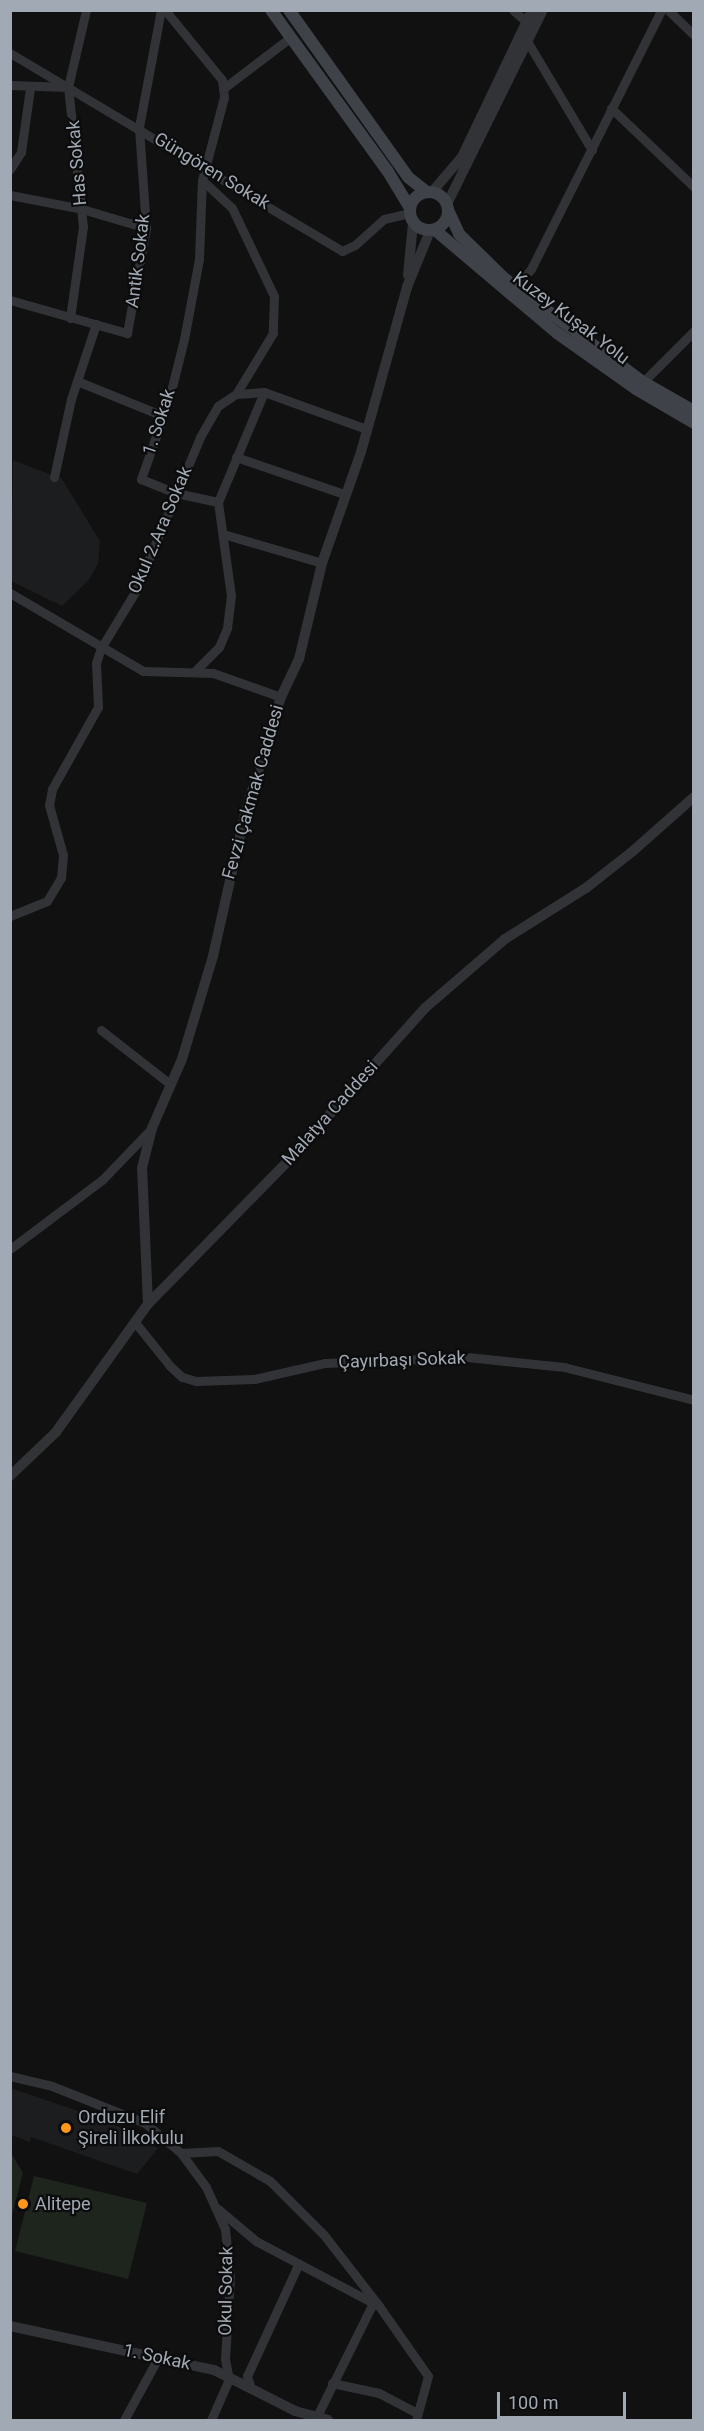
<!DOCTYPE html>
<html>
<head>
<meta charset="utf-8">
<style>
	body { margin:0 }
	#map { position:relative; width:704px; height:2431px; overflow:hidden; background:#111112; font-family:Roboto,sans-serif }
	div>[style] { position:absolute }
	.built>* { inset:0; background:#1c1d1f }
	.green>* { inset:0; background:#1d251d }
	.minor>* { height:9px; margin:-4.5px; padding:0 4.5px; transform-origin:4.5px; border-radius:4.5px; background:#313337 }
	.tertiary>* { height:10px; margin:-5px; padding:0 5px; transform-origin:5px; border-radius:5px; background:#313337 }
	.secondary>* { height:12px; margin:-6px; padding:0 6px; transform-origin:6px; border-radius:6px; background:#3f4248 }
	.secondary>.ring { margin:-6px; padding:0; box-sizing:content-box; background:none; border:12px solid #3f4248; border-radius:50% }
	.dots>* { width:16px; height:16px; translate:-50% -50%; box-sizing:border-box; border:3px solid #0c0c0d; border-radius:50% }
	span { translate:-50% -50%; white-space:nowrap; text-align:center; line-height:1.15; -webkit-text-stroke:4.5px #0c0c0d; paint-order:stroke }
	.street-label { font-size:18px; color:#a1a9b4 }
	.poi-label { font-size:18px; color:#a1a9b4 }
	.left { translate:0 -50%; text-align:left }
	.frame { position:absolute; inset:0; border:12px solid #a1a9b4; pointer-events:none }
	.scale { position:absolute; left:497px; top:2392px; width:129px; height:27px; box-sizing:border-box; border:3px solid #a1a9b4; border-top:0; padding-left:8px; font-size:18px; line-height:21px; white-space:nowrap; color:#a1a9b4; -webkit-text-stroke:4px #0c0c0d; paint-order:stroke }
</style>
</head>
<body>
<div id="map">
	<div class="built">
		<div style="clip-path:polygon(13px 460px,62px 479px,100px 541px,98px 564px,88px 581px,62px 606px,11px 581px)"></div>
		<div style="clip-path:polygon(10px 2088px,108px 2121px,158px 2148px,137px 2174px,31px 2137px,30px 2142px,11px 2135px)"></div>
	</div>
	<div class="green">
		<div style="clip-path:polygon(11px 2153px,23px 2173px,11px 2219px)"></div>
		<div style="clip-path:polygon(34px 2176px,147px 2203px,128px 2279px,15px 2251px)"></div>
	</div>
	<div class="minor">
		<div style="left:165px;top:10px;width:90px;rotate:50.8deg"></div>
		<div style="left:222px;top:80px;width:17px;rotate:83deg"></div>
		<div style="left:224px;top:97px;width:86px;rotate:104.8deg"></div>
		<div style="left:202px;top:180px;width:79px;rotate:92.2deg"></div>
		<div style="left:199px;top:259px;width:81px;rotate:100.6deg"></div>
		<div style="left:184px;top:339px;width:62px;rotate:104deg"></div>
		<div style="left:169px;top:399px;width:85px;rotate:109.3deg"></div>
		<div style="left:141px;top:479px;width:38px;rotate:22deg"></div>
		<div style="left:176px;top:493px;width:43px;rotate:12.1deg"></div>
		<div style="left:513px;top:10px;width:18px;rotate:41deg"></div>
		<div style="left:668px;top:10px;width:36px;rotate:44deg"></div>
		<div style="left:527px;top:41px;width:127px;rotate:59.2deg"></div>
		<div style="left:10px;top:53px;width:387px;rotate:30.8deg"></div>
		<div style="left:342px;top:251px;width:14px;rotate:-25deg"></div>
		<div style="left:355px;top:245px;width:39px;rotate:-42deg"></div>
		<div style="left:384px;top:219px;width:27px;rotate:-13deg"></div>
		<div style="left:10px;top:85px;width:58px;rotate:2deg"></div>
		<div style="left:224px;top:88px;width:84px;rotate:-37.3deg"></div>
		<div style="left:611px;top:108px;width:115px;rotate:43.6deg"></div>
		<div style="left:10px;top:169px;width:20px;rotate:-57deg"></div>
		<div style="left:21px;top:152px;width:65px;rotate:-82deg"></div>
		<div style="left:202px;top:180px;width:41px;rotate:43deg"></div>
		<div style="left:232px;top:208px;width:98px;rotate:64.5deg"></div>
		<div style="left:274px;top:296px;width:37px;rotate:92deg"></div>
		<div style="left:273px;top:333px;width:71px;rotate:121.2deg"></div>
		<div style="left:10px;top:195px;width:73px;rotate:11deg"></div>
		<div style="left:82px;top:209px;width:67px;rotate:16.5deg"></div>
		<div style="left:515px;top:288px;width:25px;rotate:-50deg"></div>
		<div style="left:531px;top:269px;width:290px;rotate:-63.3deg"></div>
		<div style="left:10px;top:300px;width:122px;rotate:15.8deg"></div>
		<div style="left:127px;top:333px;width:107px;rotate:-79.7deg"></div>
		<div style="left:146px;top:228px;width:101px;rotate:-94deg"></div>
		<div style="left:139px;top:127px;width:119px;rotate:-79.4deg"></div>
		<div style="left:70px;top:318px;width:92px;rotate:-81.9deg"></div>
		<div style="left:83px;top:227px;width:141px;rotate:-96.1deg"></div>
		<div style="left:68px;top:87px;width:79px;rotate:-76.8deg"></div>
		<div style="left:77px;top:381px;width:93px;rotate:22.1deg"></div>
		<div style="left:640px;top:385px;width:76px;rotate:-45deg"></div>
		<div style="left:236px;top:457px;width:114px;rotate:18.9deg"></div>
		<div style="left:54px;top:477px;width:80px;rotate:-77.7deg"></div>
		<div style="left:71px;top:399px;width:79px;rotate:-71.6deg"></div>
		<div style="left:223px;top:534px;width:103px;rotate:16.3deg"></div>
		<div style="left:10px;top:593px;width:154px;rotate:30.4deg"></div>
		<div style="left:143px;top:671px;width:70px;rotate:1.6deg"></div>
		<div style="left:213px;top:673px;width:72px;rotate:19.4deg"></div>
		<div style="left:194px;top:672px;width:35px;rotate:-45deg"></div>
		<div style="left:219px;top:647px;width:21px;rotate:-67deg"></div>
		<div style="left:227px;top:628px;width:32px;rotate:-83deg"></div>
		<div style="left:231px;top:596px;width:95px;rotate:-97.9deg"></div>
		<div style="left:218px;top:502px;width:119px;rotate:-67.3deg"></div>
		<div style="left:10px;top:916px;width:40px;rotate:-22deg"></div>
		<div style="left:47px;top:901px;width:27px;rotate:-59deg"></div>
		<div style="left:61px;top:878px;width:23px;rotate:-85deg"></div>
		<div style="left:63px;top:855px;width:52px;rotate:-105.6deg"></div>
		<div style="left:49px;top:805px;width:16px;rotate:-79deg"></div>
		<div style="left:52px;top:789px;width:94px;rotate:-60.7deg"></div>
		<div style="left:98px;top:707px;width:44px;rotate:-92.6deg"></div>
		<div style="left:96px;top:663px;width:16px;rotate:-72deg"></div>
		<div style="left:101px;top:648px;width:66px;rotate:-58.7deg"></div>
		<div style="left:135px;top:592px;width:168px;rotate:-67.2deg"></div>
		<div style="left:200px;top:437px;width:36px;rotate:-60deg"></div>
		<div style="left:218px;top:406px;width:22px;rotate:-34deg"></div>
		<div style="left:236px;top:394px;width:28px;rotate:-4deg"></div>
		<div style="left:264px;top:392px;width:109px;rotate:19.9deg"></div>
		<div style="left:101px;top:1030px;width:88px;rotate:38deg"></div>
		<div style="left:10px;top:1249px;width:115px;rotate:-36.9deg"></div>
		<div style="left:102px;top:1180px;width:72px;rotate:-46.1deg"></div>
		<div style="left:134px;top:1321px;width:58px;rotate:51.3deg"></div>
		<div style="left:170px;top:1366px;width:16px;rotate:43deg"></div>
		<div style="left:182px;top:1377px;width:15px;rotate:16deg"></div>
		<div style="left:196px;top:1381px;width:58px;rotate:-2deg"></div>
		<div style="left:254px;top:1379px;width:73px;rotate:-12.7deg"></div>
		<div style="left:325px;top:1363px;width:142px;rotate:-2.4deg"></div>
		<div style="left:467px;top:1357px;width:98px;rotate:5.9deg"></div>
		<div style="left:564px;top:1367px;width:134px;rotate:14.2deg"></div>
		<div style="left:10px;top:2076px;width:43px;rotate:13.4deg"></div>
		<div style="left:52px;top:2086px;width:100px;rotate:21.7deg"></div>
		<div style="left:145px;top:2123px;width:47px;rotate:39.8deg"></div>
		<div style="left:181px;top:2153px;width:42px;rotate:53.7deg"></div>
		<div style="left:206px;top:2187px;width:46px;rotate:65.7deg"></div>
		<div style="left:225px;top:2229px;width:49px;rotate:84.2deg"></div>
		<div style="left:230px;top:2278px;width:81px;rotate:93.5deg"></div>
		<div style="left:225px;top:2359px;width:20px;rotate:79deg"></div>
		<div style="left:229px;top:2379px;width:45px;rotate:113.7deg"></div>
		<div style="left:181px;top:2153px;width:37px;rotate:-3deg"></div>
		<div style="left:218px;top:2151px;width:60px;rotate:30deg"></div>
		<div style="left:270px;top:2181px;width:76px;rotate:45deg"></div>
		<div style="left:324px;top:2235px;width:90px;rotate:52.2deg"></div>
		<div style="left:218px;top:2209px;width:50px;rotate:40.1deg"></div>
		<div style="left:256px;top:2241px;width:139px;rotate:27.9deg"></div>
		<div style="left:379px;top:2306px;width:85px;rotate:55deg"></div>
		<div style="left:428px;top:2376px;width:46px;rotate:105.3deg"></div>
		<div style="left:332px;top:2383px;width:48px;rotate:12deg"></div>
		<div style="left:379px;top:2393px;width:43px;rotate:27.8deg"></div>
		<div style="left:251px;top:2389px;width:14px;rotate:-107deg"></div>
		<div style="left:247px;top:2376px;width:122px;rotate:-65.3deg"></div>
		<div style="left:316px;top:2418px;width:128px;rotate:-63.6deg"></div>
		<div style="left:124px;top:2420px;width:71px;rotate:-61.3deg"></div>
	</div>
	<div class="tertiary">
		<div style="left:432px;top:192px;width:46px;rotate:-49.4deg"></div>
		<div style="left:462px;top:157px;width:163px;rotate:-64.5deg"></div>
		<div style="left:447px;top:204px;width:216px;rotate:-63.7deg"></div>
		<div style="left:408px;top:275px;width:52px;rotate:-84.5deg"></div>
		<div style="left:148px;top:1304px;width:136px;rotate:-92.5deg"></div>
		<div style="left:142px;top:1168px;width:41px;rotate:-76deg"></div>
		<div style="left:152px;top:1128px;width:75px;rotate:-66.5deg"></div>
		<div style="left:182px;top:1059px;width:108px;rotate:-73.2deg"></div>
		<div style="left:213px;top:956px;width:146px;rotate:-77.3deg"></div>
		<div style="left:245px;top:814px;width:122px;rotate:-72.9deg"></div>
		<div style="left:281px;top:697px;width:42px;rotate:-64.7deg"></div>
		<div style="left:299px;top:659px;width:99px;rotate:-76.5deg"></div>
		<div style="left:322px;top:563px;width:118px;rotate:-70.6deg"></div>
		<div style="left:361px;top:452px;width:171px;rotate:-74.4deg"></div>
		<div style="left:407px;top:287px;width:61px;rotate:-67.7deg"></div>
		<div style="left:10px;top:1476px;width:64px;rotate:-43.7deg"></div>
		<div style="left:56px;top:1432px;width:158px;rotate:-54.3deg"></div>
		<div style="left:148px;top:1304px;width:197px;rotate:-45.6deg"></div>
		<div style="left:286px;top:1163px;width:208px;rotate:-48.1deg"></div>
		<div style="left:425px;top:1008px;width:106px;rotate:-40.8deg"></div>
		<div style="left:505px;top:939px;width:96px;rotate:-32.2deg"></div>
		<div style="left:586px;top:888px;width:60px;rotate:-38.2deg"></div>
		<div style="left:633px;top:851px;width:81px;rotate:-41.5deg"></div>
		<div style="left:10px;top:2326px;width:209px;rotate:12.2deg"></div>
		<div style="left:214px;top:2370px;width:91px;rotate:26.8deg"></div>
		<div style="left:295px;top:2411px;width:34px;rotate:15deg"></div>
	</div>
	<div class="secondary">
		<div style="left:271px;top:10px;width:198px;rotate:54.1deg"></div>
		<div style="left:387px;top:170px;width:44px;rotate:58.8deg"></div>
		<div style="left:289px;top:10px;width:206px;rotate:54.5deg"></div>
		<div style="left:409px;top:178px;width:23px;rotate:38deg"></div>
		<div class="ring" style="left:410px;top:192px;width:26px;height:26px"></div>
		<div style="left:448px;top:210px;width:26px;rotate:65deg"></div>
		<div style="left:459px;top:234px;width:63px;rotate:44.4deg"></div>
		<div style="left:504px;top:278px;width:174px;rotate:36.8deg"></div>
		<div style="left:643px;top:382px;width:59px;rotate:29.6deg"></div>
		<div style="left:435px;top:230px;width:160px;rotate:40.2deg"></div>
		<div style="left:557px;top:333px;width:97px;rotate:35.3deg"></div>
		<div style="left:636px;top:389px;width:67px;rotate:30.4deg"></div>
	</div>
	<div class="dots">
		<div style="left:66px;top:2128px;background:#ff971c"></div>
		<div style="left:23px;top:2204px;background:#ff971c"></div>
	</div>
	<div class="street-label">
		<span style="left:77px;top:163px;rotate:-95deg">Has Sokak</span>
		<span style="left:212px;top:171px;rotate:31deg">Güngören Sokak</span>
		<span style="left:138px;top:261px;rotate:-83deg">Antik Sokak</span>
		<span style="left:571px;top:318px;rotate:37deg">Kuzey Kuşak Yolu</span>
		<span style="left:159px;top:422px;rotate:-72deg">1. Sokak</span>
		<span style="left:160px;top:530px;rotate:-67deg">Okul 2.Ara Sokak</span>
		<span style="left:253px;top:792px;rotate:-74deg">Fevzi Çakmak Caddesi</span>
		<span style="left:330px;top:1113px;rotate:-48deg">Malatya Caddesi</span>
		<span style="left:402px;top:1360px;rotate:-2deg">Çayırbaşı Sokak</span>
		<span style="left:226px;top:2291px;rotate:-89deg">Okul Sokak</span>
		<span style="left:157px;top:2357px;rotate:12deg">1. Sokak</span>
	</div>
	<div class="poi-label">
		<span class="left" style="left:78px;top:2128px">Orduzu Elif<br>Şireli İlkokulu</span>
		<span class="left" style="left:35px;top:2204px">Alitepe</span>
	</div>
	<div class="frame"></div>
	<div class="scale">100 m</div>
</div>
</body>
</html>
